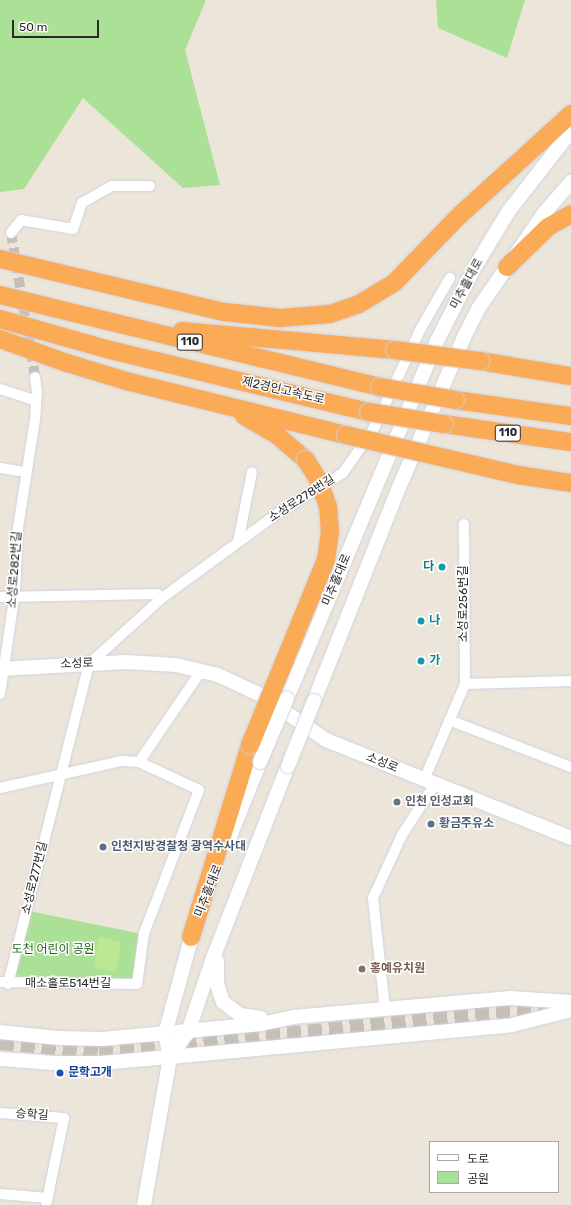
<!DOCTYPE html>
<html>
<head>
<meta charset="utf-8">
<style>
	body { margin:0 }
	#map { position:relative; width:571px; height:1205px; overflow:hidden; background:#ebe5da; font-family:Rubik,"Noto Sans KR",sans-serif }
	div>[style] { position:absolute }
	.green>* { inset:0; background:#abe197 }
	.pitch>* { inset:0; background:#bde893 }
	.street-tunnel>* { height:10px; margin-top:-5px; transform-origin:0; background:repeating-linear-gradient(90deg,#c4bfb7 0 10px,transparent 0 15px) }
	.secondary-tunnel>* { height:14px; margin-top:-7px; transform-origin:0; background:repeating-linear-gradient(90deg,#c4bfb7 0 14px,transparent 0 21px) }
	.roads { filter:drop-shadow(0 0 1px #d0d2e1) drop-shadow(0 0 1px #d0d2e1) }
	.street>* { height:10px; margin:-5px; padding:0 5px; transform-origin:5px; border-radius:5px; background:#fff }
	.secondary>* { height:14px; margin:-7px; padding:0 7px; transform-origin:7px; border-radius:7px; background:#fff }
	.highway>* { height:18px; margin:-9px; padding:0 9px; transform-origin:9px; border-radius:9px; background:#fbaa55 }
	.bridges { filter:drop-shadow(0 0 1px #d0d2e1) drop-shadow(0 0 1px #d0d2e1) }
	.secondary-bridge>* { height:14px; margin:-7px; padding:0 7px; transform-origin:7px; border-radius:7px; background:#fff }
	.highway-bridge>* { height:18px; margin:-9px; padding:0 9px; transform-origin:9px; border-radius:9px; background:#fbaa55 }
	.dots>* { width:11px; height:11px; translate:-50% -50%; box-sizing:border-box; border:2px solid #fff; border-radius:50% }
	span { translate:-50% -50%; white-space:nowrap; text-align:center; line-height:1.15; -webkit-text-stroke:3px #fff; paint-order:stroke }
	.shield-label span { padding:1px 3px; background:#fff; border:1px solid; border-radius:3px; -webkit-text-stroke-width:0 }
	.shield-label { font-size:11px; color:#292929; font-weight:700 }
	.street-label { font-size:12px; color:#292929 }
	.culture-label { font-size:12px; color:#0d838f; font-weight:700 }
	.right { translate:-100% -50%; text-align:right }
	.left { translate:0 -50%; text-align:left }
	.worship-label { font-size:12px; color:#5b616d; font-weight:700 }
	.service-label { font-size:12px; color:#4e5e75; font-weight:700 }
	.park-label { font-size:12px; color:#24631b }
	.education-label { font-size:12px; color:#785e54; font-weight:700 }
	.transit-label { font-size:12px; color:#164399; font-weight:700 }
	.legend { position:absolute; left:429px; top:1141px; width:130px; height:52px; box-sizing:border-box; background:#fff; border:1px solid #a9a9a9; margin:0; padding:5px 7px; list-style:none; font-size:12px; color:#292929 }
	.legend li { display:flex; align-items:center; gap:8px; height:20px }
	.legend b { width:20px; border:1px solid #a9a9a9 }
	.scale { position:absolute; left:12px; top:20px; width:87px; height:18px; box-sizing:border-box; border:2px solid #292929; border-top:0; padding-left:5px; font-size:12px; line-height:14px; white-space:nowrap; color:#292929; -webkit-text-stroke:3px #fff; paint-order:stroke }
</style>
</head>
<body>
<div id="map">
	<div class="green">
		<div style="clip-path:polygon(0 0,206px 0,185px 50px,220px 185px,183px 188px,83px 98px,24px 189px,0 192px)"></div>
		<div style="clip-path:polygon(436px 0,525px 0,507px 58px,438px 28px)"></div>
		<div style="clip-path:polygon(29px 911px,142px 934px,136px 982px,9px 983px)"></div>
	</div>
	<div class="pitch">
		<div style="clip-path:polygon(99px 937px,121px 942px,116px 971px,94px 968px)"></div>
	</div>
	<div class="street-tunnel">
		<div style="left:11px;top:233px;width:146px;rotate:80.5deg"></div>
	</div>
	<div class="secondary-tunnel">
		<div style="left:0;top:1043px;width:99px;rotate:5.2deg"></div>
		<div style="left:99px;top:1052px;width:474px;rotate:-5.6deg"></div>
	</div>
	<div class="roads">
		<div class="street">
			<div style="left:11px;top:233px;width:16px;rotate:-52deg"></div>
			<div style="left:21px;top:220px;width:53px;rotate:9.8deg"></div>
			<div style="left:73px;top:229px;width:28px;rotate:-71deg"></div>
			<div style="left:82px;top:203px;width:34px;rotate:-30deg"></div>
			<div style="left:112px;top:186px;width:38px"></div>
			<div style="left:0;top:389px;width:38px;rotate:18deg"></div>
			<div style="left:0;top:468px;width:26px;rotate:9deg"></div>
			<div style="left:238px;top:542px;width:71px;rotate:-78.7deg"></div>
			<div style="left:0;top:597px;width:157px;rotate:-1.1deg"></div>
			<div style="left:157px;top:594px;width:6px;rotate:39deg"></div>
			<div style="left:465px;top:684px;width:106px;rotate:-1.6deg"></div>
			<div style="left:0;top:694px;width:102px;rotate:-81.6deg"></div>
			<div style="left:15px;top:593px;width:65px;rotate:-87.4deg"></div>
			<div style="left:18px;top:528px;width:109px;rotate:-81.1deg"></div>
			<div style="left:35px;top:420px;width:27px;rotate:-86deg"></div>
			<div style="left:37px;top:393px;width:16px;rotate:-97deg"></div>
			<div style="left:449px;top:720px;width:131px;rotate:21.1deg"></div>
			<div style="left:139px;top:762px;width:110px;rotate:-55.7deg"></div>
			<div style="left:424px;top:780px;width:104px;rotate:-66.9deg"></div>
			<div style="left:465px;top:684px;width:160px;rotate:-90.4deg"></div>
			<div style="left:0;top:788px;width:125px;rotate:-12.5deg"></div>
			<div style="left:122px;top:761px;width:17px;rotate:3deg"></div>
			<div style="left:139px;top:762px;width:66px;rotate:25deg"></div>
			<div style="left:199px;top:790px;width:153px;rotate:111deg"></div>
			<div style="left:144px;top:933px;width:51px;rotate:97.8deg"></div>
			<div style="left:137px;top:984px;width:137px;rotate:-179.2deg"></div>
			<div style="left:8px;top:984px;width:330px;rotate:-75.8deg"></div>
			<div style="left:89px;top:664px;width:98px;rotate:-42.1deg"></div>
			<div style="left:162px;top:598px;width:147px;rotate:-36.2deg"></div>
			<div style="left:281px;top:511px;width:73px;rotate:-31.5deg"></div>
			<div style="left:343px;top:473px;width:55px;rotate:-55.4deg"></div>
			<div style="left:374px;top:428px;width:110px;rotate:-64.8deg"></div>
			<div style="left:421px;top:328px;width:58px;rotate:-59.9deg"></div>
			<div style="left:385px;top:1009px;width:112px;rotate:-96.2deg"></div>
			<div style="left:373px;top:898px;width:69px;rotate:-65.3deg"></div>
			<div style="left:402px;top:835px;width:61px;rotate:-57.1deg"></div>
			<div style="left:0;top:1113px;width:64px;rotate:4.5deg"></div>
			<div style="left:64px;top:1118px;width:89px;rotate:101.7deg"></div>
			<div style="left:0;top:1194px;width:48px;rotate:4.8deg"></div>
		</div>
		<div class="secondary">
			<div style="left:0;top:669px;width:126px;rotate:-3.2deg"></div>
			<div style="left:126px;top:662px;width:50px;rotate:3.4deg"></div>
			<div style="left:176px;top:665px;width:43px;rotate:13.4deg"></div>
			<div style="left:218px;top:675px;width:47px;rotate:24.9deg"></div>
			<div style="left:261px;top:695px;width:79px;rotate:34.7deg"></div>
			<div style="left:326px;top:740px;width:264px;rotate:21.8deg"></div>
			<div style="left:287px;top:698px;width:385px;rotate:-67.2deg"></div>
			<div style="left:436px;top:343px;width:82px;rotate:-63.1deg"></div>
			<div style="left:473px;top:270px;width:68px;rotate:-58.9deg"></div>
			<div style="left:508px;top:212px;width:103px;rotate:-52.1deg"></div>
			<div style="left:314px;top:701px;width:225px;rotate:-68.3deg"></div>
			<div style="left:397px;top:492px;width:169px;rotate:-66.6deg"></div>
			<div style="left:464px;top:337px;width:31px;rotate:-63deg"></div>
			<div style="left:478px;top:309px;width:118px;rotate:-55.4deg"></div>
			<div style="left:545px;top:212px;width:40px;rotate:-49deg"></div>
			<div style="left:227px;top:844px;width:88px;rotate:-68.1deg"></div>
			<div style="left:217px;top:961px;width:23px;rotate:90deg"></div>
			<div style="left:217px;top:984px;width:19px;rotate:72deg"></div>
			<div style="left:223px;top:1002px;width:21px;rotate:37deg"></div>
			<div style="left:240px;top:1015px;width:21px;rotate:8deg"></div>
			<div style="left:0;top:1032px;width:59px;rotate:5.8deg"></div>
			<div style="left:59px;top:1038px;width:44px;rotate:1.3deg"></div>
			<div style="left:103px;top:1039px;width:159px;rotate:-5.4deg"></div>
			<div style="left:261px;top:1024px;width:33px;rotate:-12deg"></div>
			<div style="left:293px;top:1017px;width:218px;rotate:-5deg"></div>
			<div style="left:510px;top:998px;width:61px;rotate:3.8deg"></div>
			<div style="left:170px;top:1057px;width:31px;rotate:-54deg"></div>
			<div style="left:188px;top:1032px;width:78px;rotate:-71.3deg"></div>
			<div style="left:213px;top:958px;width:206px;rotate:-68.7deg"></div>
			<div style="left:0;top:1059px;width:53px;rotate:4.3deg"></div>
			<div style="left:53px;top:1063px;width:48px"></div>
			<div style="left:101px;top:1063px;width:69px;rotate:-5deg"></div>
			<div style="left:170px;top:1057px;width:343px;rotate:-5.3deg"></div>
			<div style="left:512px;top:1025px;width:61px;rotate:-14.3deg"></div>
			<div style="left:144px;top:1205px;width:150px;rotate:-80deg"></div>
			<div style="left:170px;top:1057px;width:24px;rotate:-102deg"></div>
			<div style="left:165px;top:1034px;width:110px;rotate:-74.7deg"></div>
		</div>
		<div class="highway">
			<div style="left:0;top:259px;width:231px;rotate:13.3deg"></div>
			<div style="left:225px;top:312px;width:55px;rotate:6.2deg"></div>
			<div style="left:280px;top:318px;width:50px;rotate:-4.6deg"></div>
			<div style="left:330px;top:314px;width:31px;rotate:-19deg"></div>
			<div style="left:359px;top:304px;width:41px;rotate:-31deg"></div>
			<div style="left:394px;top:283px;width:95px;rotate:-45.9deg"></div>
			<div style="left:460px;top:215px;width:150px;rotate:-42.3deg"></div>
			<div style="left:507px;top:267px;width:57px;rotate:-44.3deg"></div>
			<div style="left:548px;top:227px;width:26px;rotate:-29deg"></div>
			<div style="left:0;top:295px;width:391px;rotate:13.6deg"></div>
			<div style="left:0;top:319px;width:110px;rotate:15.8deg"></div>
			<div style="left:106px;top:349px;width:270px;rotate:13.5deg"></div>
			<div style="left:182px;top:331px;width:214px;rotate:5.1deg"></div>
			<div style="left:0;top:339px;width:71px;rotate:19.7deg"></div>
			<div style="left:67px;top:363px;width:66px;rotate:16.8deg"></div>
			<div style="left:130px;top:382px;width:222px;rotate:13.8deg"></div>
			<div style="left:480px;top:361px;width:92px;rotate:9.4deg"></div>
			<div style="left:455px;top:400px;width:117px;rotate:7.9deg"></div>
			<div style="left:244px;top:416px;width:38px;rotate:30deg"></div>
			<div style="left:277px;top:435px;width:38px;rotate:41deg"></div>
			<div style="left:444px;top:424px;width:128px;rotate:8.1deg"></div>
			<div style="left:191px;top:937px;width:201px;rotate:-72.9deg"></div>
		</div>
	</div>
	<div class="bridges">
		<div class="secondary-bridge">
			<div style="left:260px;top:762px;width:69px;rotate:-67.1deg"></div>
			<div style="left:288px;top:766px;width:70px;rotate:-68.2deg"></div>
		</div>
		<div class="highway-bridge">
			<div style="left:395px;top:350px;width:86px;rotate:7.4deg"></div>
			<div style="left:380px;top:387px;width:76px;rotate:9.8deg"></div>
			<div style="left:369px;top:412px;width:76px;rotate:9.1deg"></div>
			<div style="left:346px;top:435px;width:177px;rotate:13.1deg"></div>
			<div style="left:518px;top:475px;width:54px;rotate:8.6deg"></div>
			<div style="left:250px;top:745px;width:200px;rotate:-67.7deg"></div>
			<div style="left:326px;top:560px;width:27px;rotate:-82deg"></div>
			<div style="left:330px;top:533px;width:26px;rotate:-94deg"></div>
			<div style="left:328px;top:507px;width:28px;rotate:-109deg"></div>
			<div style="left:319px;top:481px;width:25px;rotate:-122deg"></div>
		</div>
	</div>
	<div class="dots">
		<div style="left:442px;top:567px;background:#0f9aa8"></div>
		<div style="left:421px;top:621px;background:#0f9aa8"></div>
		<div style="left:421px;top:661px;background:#0f9aa8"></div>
		<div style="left:397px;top:802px;background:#6b7280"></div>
		<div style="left:431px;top:824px;background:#5c6f8a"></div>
		<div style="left:103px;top:847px;background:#5c6f8a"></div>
		<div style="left:362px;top:969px;background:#8d6e63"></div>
		<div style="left:60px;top:1073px;background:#1a4fb4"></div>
	</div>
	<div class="shield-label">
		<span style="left:190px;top:342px">110</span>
		<span style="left:508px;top:433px">110</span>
	</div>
	<div class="street-label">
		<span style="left:467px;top:284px;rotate:-62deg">미추홀대로</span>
		<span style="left:283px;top:391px;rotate:13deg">제2경인고속도로</span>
		<span style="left:302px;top:499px;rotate:-33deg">소성로278번길</span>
		<span style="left:15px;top:570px;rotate:-86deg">소성로282번길</span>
		<span style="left:337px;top:580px;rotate:-67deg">미추홀대로</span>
		<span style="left:464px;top:604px;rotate:-90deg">소성로256번길</span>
		<span style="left:77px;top:664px;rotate:-2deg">소성로</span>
		<span style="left:382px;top:763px;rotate:22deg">소성로</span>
		<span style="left:35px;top:878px;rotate:-76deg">소성로277번길</span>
		<span style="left:209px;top:891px;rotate:-68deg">미추홀대로</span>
		<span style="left:68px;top:984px">매소홀로514번길</span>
		<span style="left:32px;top:1115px;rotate:4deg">승학길</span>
	</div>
	<div class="culture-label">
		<span class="right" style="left:434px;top:567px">다</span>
		<span class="left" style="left:429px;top:621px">나</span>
		<span class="left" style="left:429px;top:661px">가</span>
	</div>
	<div class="worship-label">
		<span class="left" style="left:405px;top:802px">인천 인성교회</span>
	</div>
	<div class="service-label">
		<span class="left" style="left:439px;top:824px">황금주유소</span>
		<span class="left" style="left:111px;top:847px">인천지방경찰청 광역수사대</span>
	</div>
	<div class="park-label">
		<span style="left:53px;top:950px">도천 어린이 공원</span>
	</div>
	<div class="education-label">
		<span class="left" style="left:370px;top:969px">홍예유치원</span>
	</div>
	<div class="transit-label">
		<span class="left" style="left:68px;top:1073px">문학고개</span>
	</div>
	<ul class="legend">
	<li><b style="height:5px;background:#fff"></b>도로</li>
	<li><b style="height:11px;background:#abe197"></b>공원</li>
	</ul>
	<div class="scale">50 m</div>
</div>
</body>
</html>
